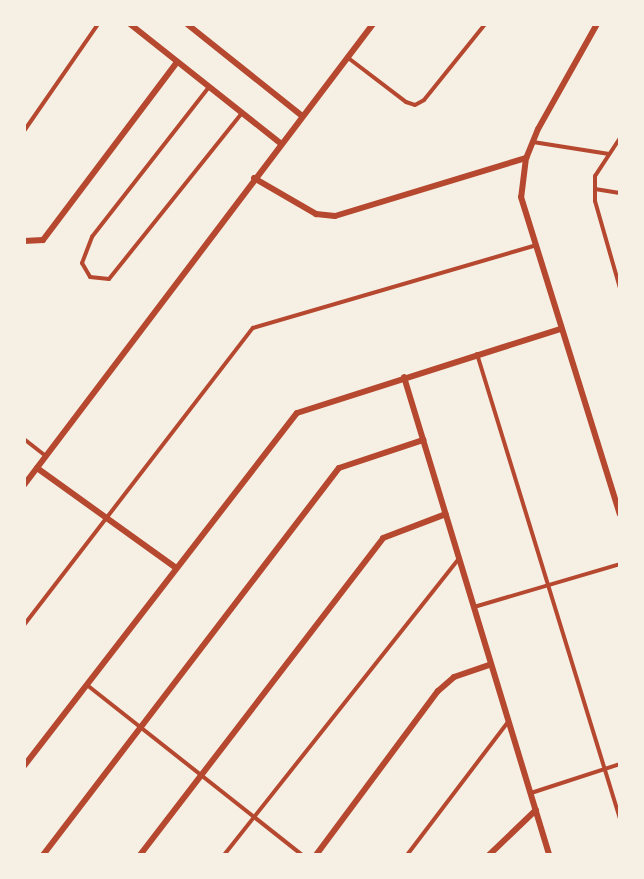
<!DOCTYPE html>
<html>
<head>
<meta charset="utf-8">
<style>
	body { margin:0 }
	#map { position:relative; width:644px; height:879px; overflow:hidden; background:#f6efe4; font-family:Signika,sans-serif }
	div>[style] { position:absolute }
	.service>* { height:4px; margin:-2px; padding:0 2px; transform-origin:2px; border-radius:2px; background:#b5482f }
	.minor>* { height:6px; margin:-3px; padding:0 3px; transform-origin:3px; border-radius:3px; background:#b5482f }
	span { translate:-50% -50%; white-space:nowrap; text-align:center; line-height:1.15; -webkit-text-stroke:5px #f6efe4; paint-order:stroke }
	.frame { position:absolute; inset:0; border:26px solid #f6efe4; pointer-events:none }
</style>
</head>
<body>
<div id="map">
	<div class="service">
		<div style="left:347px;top:57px;width:74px;rotate:37.3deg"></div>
		<div style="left:406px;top:102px;width:9px;rotate:18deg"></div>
		<div style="left:415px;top:105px;width:10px;rotate:-29deg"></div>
		<div style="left:424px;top:100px;width:97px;rotate:-51.2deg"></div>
		<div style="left:209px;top:87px;width:190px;rotate:128deg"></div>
		<div style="left:92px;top:237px;width:28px;rotate:111deg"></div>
		<div style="left:82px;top:263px;width:16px;rotate:60deg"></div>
		<div style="left:90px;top:277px;width:19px;rotate:6deg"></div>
		<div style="left:109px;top:279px;width:213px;rotate:-51.3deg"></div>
		<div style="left:24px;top:131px;width:130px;rotate:-55.3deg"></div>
		<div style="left:620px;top:138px;width:45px;rotate:123.3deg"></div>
		<div style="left:595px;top:176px;width:25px;rotate:90deg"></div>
		<div style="left:595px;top:201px;width:91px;rotate:74deg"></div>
		<div style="left:533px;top:142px;width:77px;rotate:9deg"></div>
		<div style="left:595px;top:189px;width:25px;rotate:9deg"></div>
		<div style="left:477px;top:354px;width:486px;rotate:72.9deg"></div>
		<div style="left:24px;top:439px;width:28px;rotate:38deg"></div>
		<div style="left:474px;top:607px;width:152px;rotate:-16.4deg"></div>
		<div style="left:24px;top:625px;width:375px;rotate:-52.4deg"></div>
		<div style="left:253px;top:328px;width:293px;rotate:-16.3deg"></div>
		<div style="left:87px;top:685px;width:274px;rotate:38.3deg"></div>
		<div style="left:531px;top:793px;width:94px;rotate:-18deg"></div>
		<div style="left:224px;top:855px;width:378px;rotate:-51.6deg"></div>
		<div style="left:407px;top:855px;width:167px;rotate:-52.8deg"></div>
	</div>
	<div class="minor">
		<div style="left:130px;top:24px;width:191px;rotate:38.4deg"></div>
		<div style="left:187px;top:24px;width:146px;rotate:38.6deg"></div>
		<div style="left:597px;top:24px;width:120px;rotate:119.3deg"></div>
		<div style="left:538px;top:129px;width:31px;rotate:112deg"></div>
		<div style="left:526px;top:158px;width:39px;rotate:97deg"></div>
		<div style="left:521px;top:197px;width:332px;rotate:72.7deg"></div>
		<div style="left:254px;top:178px;width:72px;rotate:30.1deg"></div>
		<div style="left:316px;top:214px;width:19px;rotate:6deg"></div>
		<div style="left:335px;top:216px;width:200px;rotate:-16.9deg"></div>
		<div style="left:24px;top:241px;width:19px;rotate:-3deg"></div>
		<div style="left:43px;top:240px;width:223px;rotate:-53deg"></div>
		<div style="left:404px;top:377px;width:500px;rotate:73.1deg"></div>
		<div style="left:37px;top:468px;width:171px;rotate:35.7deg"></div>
		<div style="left:24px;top:485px;width:578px;rotate:-52.87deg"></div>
		<div style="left:24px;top:766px;width:446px;rotate:-52.3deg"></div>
		<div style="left:297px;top:413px;width:277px;rotate:-17.7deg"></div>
		<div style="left:43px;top:855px;width:487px;rotate:-52.6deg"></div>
		<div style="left:339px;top:468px;width:89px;rotate:-18.4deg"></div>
		<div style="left:140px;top:855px;width:399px;rotate:-52.5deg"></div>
		<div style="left:383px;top:538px;width:67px;rotate:-20.9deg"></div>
		<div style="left:316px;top:855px;width:204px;rotate:-53.4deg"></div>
		<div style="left:438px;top:691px;width:21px;rotate:-41deg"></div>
		<div style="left:454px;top:677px;width:39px;rotate:-19deg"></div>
		<div style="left:489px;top:855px;width:65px;rotate:-43.8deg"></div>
	</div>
	<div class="frame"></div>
</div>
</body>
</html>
